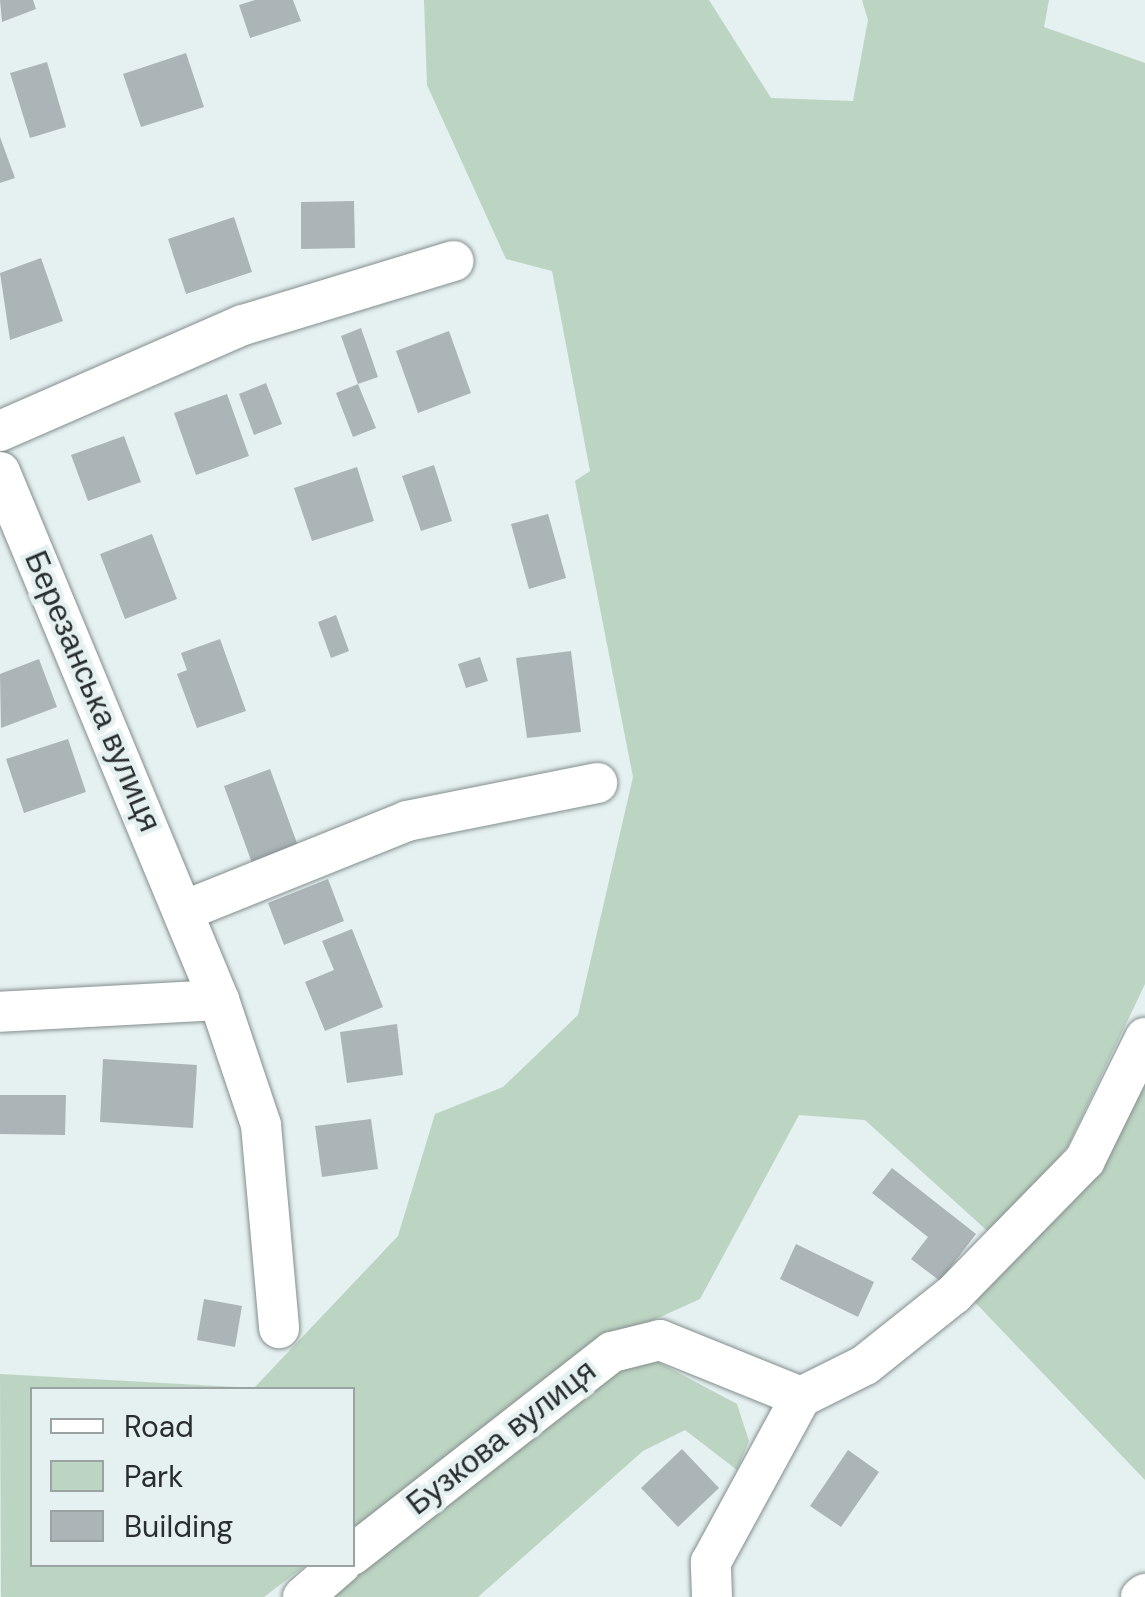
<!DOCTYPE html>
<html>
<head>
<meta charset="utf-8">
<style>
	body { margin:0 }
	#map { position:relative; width:1145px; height:1597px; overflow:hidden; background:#e5f0f0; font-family:"DM Sans",sans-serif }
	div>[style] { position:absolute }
	.green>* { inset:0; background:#bcd4c2 }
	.building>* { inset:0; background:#abb5b8 }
	.roads { filter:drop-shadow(0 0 2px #848e8e) drop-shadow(0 0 2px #848e8e) }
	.minor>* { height:40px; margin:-20px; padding:0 20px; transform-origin:20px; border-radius:20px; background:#fff }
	span { translate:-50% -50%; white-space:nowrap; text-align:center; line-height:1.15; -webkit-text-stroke:9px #e5f0f0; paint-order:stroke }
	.street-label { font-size:32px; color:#292d2d }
	.legend { position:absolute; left:30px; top:1387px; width:325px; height:180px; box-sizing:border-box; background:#e5f0f0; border:2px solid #9aa2a2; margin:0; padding:12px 18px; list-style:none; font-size:30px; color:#292d2d }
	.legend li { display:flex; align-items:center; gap:20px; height:50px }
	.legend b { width:50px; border:2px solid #9aa2a2 }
</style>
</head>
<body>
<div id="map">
	<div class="green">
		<div style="clip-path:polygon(424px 0,709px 0,771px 98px,853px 101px,868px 20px,862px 0,1049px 0,1044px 27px,1145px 63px,1145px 984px,1068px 1146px,994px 1237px,865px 1120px,799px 1115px,700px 1299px,583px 1352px,353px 1529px,352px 1390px,32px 1390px,32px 1564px,306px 1565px,264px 1597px,1px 1597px,0 1374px,254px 1388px,398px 1236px,435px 1114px,503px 1087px,578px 1015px,633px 777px,575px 481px,590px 471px,552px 271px,506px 259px,427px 85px)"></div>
		<div style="clip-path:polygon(1145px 1071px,1145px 1480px,967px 1294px)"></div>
		<div style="clip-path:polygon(647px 1356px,737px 1404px,749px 1441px,737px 1470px,685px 1430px,643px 1451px,478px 1597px,321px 1597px,613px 1366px)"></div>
	</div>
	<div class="building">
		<div style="clip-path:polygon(0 0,33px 0,36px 9px,2px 22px)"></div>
		<div style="clip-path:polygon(255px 0,293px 0,301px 21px,250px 38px,239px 5px)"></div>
		<div style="clip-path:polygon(186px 53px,204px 107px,141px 127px,123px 74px)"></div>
		<div style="clip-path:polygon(47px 62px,66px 127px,30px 138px,10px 73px)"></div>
		<div style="clip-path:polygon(0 137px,15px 178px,0 183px)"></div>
		<div style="clip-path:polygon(354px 201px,355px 248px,301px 249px,301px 202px)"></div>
		<div style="clip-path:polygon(234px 217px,252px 272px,186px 294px,168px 239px)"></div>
		<div style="clip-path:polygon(41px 258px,63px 321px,10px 340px,0 273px)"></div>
		<div style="clip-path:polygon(361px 328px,378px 377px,358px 384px,341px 336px)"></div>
		<div style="clip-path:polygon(449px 331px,471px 393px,418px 413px,396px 351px)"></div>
		<div style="clip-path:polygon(266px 383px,282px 424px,254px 435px,239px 394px)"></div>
		<div style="clip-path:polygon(358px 384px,376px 428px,353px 437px,336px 393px)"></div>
		<div style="clip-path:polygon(227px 394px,249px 456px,196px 475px,174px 413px)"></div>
		<div style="clip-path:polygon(124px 436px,141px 482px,88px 501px,71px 455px)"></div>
		<div style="clip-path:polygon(434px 465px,452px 521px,421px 531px,402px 476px)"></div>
		<div style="clip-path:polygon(357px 467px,374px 521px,312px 541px,294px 488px)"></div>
		<div style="clip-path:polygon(548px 514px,566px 578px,529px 589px,511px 524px)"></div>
		<div style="clip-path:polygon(152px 534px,177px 599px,125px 619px,100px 554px)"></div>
		<div style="clip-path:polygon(336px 615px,349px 651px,331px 658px,318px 622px)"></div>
		<div style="clip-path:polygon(220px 639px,246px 711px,197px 728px,177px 674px,187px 670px,181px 653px)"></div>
		<div style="clip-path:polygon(571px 651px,581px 732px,527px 738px,516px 658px)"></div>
		<div style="clip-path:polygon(480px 657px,488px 681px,466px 688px,458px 664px)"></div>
		<div style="clip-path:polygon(39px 659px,57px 707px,1px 728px,0 674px)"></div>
		<div style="clip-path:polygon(68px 739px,86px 792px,24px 813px,6px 759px)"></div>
		<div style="clip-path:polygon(270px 769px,298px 846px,252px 863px,224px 786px)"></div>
		<div style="clip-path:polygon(328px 879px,344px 921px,284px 945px,268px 903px)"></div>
		<div style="clip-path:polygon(352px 929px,383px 1007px,325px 1031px,305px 982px,334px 970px,322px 941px)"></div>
		<div style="clip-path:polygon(397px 1024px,403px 1075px,347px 1083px,340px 1032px)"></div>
		<div style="clip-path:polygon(103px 1059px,197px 1065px,193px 1128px,100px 1122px)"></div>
		<div style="clip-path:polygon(0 1095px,66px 1095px,65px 1135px,0 1134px)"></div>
		<div style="clip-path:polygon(371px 1119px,378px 1169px,322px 1177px,315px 1126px)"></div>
		<div style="clip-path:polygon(892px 1168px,976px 1234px,940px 1281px,911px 1259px,928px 1237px,872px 1193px)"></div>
		<div style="clip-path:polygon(796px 1244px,874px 1282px,858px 1317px,780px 1279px)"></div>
		<div style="clip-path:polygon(204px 1299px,242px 1306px,235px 1347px,197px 1340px)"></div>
		<div style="clip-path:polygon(682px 1449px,719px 1488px,678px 1527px,641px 1488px)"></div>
		<div style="clip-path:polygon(848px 1450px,879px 1472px,841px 1527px,810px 1506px)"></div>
	</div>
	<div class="roads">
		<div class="minor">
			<div style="left:0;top:431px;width:265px;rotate:-23.6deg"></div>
			<div style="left:243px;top:325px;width:220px;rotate:-16.9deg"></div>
			<div style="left:0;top:472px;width:572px;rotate:67.47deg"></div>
			<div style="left:219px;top:1000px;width:219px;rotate:176.9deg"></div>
			<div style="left:186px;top:910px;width:238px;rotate:-21.9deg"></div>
			<div style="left:407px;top:821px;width:194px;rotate:-11.3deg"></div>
			<div style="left:219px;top:1000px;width:132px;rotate:71.4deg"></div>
			<div style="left:261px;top:1125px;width:204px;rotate:84.9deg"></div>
			<div style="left:352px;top:1555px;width:330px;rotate:-38deg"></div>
			<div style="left:612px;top:1352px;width:49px;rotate:-14deg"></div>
			<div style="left:660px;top:1340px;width:152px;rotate:22deg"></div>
			<div style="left:801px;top:1397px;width:72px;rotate:-26.6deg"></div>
			<div style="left:865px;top:1365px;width:114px;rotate:-38.6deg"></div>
			<div style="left:954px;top:1294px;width:187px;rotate:-45.6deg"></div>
			<div style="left:1085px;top:1160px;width:136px;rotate:-63.8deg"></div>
			<div style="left:303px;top:1597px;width:50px;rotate:-41deg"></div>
			<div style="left:712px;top:1597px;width:35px;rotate:-92deg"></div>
			<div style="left:711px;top:1562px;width:188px;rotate:-61.4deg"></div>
			<div style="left:1141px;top:1597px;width:5px;rotate:-37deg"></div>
		</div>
	</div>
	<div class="street-label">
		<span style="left:93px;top:691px;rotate:67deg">Березанська вулиця</span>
		<span style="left:501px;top:1437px;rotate:-38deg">Бузкова вулиця</span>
	</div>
	<ul class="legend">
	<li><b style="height:12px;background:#fff"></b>Road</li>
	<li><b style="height:28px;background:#bcd4c2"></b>Park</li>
	<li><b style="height:28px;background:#abb5b8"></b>Building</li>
	</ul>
</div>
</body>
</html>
